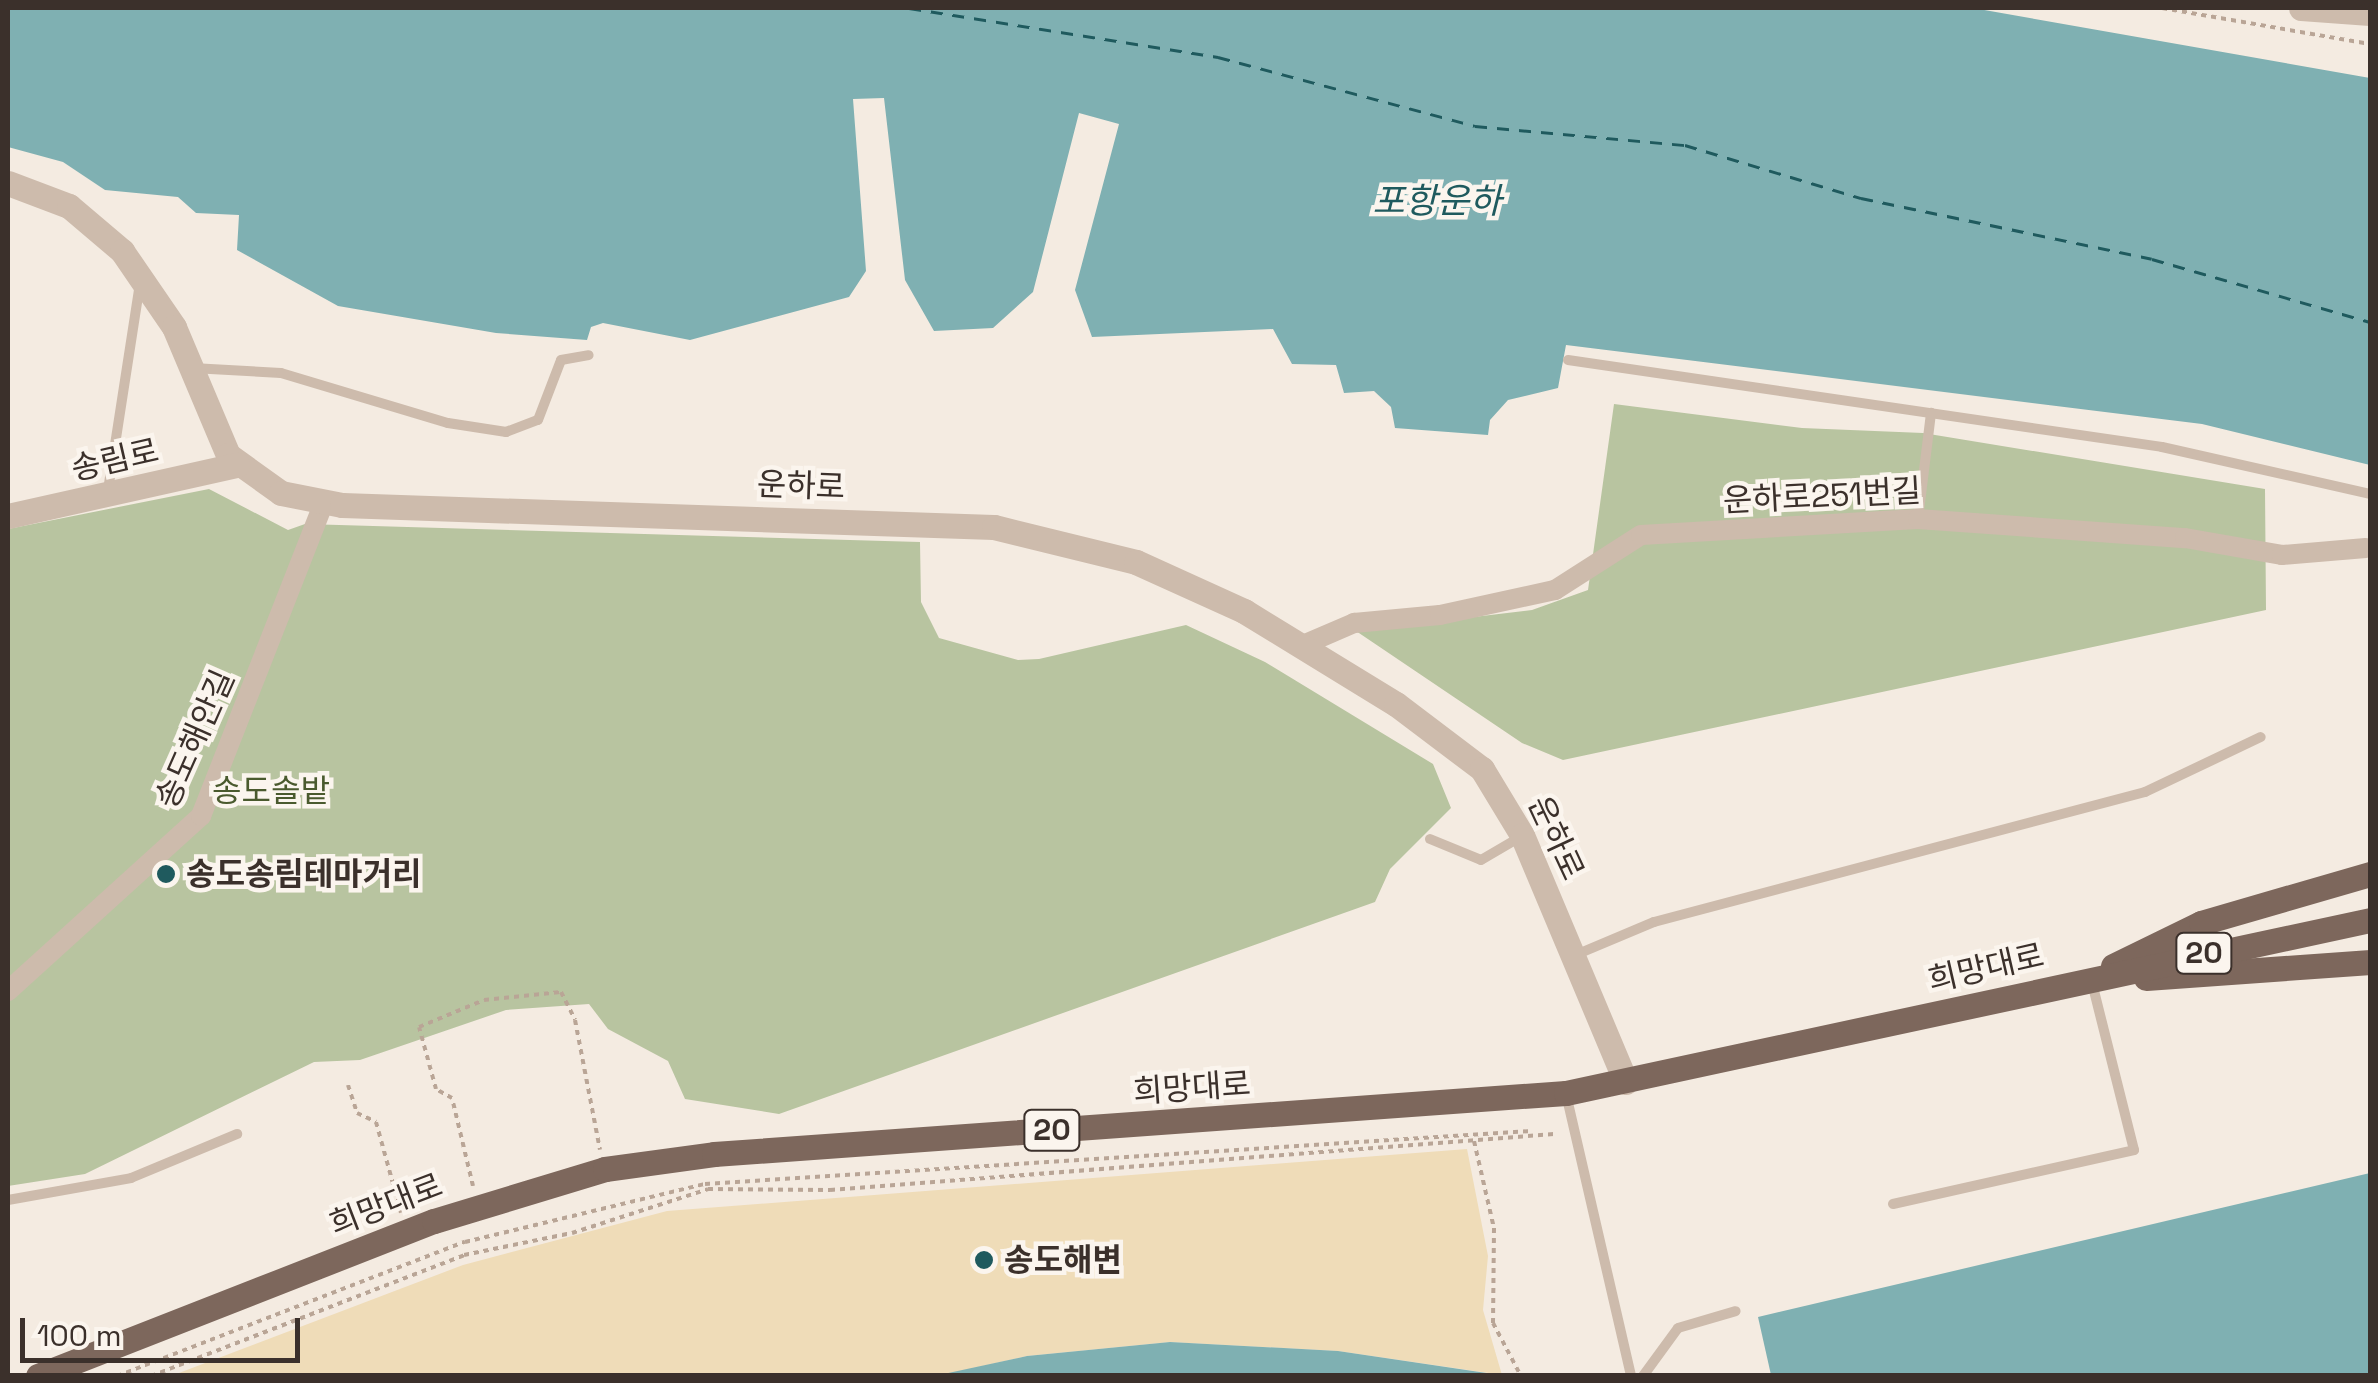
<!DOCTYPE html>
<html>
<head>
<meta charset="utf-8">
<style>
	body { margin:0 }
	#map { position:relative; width:2378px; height:1383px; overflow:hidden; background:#f4ebe1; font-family:"Space Grotesk","Noto Sans KR",sans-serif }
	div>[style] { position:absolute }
	.green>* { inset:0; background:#b8c4a0 }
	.sand>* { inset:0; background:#efdcb8 }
	.water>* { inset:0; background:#7fb0b2 }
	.ferry>* { height:2.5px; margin-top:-1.25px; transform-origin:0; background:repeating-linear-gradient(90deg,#1f5a5e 0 12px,transparent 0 22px) }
	.path>* { height:4px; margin-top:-2px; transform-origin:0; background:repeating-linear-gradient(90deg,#b9a596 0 5px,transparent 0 10px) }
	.service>* { height:10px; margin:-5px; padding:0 5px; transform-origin:5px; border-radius:5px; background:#cdbbac }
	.minor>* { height:20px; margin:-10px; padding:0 10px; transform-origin:10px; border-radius:10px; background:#cdbbac }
	.tertiary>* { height:25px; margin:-12.5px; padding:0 12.5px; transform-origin:12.5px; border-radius:12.5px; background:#cdbbac }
	.primary>* { height:25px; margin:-12.5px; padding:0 12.5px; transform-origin:12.5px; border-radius:12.5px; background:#7d675c }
	.dots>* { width:28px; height:28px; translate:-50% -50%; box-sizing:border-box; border:5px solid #fbf5ee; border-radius:50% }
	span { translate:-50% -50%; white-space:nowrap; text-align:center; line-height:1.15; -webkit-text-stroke:9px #fbf5ee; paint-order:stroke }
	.shield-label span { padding:2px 8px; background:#fbf5ee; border:2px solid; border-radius:8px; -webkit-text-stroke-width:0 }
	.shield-label { font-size:30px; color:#3b302b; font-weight:700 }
	.street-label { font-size:32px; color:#3b302b }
	.park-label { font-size:32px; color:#4a5a2e }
	.poi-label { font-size:32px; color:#3b302b; font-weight:700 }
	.left { translate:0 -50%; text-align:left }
	.water-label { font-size:35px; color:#1f5a5e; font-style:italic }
	.frame { position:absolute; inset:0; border:10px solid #3b302b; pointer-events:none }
	.scale { position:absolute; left:20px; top:1318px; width:280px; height:45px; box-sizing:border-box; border:5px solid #3b302b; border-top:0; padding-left:12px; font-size:30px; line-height:35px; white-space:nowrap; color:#3b302b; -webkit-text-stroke:8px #fbf5ee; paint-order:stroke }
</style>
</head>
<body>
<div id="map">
	<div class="green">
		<div style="clip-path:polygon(1614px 404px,1802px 428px,1923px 433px,2265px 489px,2266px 610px,1563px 760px,1522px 743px,1356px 631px,1532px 610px,1588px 590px)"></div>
		<div style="clip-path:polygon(209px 489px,288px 530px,305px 524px,920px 542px,921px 602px,939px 638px,1018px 660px,1039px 659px,1186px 625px,1265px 662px,1433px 764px,1451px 808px,1390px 869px,1375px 902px,779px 1114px,685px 1099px,668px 1061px,608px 1029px,589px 1004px,506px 1010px,360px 1060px,314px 1062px,85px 1174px,8px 1186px,8px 529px)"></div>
	</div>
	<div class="sand">
		<div style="clip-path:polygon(1467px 1149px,1488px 1256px,1483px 1310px,1502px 1375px,1338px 1351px,1170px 1342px,1027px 1356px,939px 1376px,171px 1376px,463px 1265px,667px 1211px)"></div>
	</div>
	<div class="water">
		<div style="clip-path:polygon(8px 8px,1973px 8px,2370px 78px,2370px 465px,2202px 424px,1566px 345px,1558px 388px,1508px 400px,1490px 420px,1488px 435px,1395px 428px,1391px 407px,1374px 391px,1344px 393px,1336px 365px,1292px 364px,1273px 329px,1092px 337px,1075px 290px,1119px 124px,1079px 113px,1033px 292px,993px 328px,934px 331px,905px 280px,884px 98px,853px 99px,866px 271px,849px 297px,690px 340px,603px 323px,591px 327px,587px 340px,496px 333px,338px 306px,237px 250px,239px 215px,196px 213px,178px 197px,105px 190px,63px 162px,8px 147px)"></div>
		<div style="clip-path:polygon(2370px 1173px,2370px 1375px,1771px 1375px,1758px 1317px)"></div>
		<div style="clip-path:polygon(1170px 1342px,1338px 1351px,1500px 1375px,939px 1375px,1027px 1356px)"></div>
	</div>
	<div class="ferry">
		<div style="left:909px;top:8px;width:313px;rotate:9deg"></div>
		<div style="left:1218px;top:57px;width:266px;rotate:15deg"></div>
		<div style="left:1475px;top:126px;width:211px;rotate:5.2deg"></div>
		<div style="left:1685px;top:145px;width:184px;rotate:16.8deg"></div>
		<div style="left:1861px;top:198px;width:297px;rotate:11.8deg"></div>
		<div style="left:2152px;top:259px;width:227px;rotate:16.1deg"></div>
	</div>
	<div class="path">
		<div style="left:2162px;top:8px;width:211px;rotate:9.8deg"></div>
		<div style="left:348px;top:1085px;width:29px;rotate:72deg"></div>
		<div style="left:357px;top:1113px;width:21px;rotate:25deg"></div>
		<div style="left:376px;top:1122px;width:94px;rotate:74.6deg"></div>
		<div style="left:1474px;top:1141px;width:89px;rotate:77.1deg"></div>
		<div style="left:1494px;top:1228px;width:95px;rotate:90.6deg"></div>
		<div style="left:1493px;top:1323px;width:60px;rotate:62.2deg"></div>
		<div style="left:473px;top:1186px;width:90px;rotate:-103.4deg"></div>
		<div style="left:452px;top:1098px;width:18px;rotate:-151deg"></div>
		<div style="left:436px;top:1089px;width:64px;rotate:-105.3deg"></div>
		<div style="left:419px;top:1027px;width:70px;rotate:-22.6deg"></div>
		<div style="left:484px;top:1000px;width:77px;rotate:-5.9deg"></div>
		<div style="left:561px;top:992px;width:31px;rotate:63deg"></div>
		<div style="left:575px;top:1020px;width:132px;rotate:79.1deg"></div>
		<div style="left:117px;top:1376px;width:373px;rotate:-21.1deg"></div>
		<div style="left:465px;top:1242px;width:247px;rotate:-13.6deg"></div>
		<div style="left:705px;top:1184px;width:828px;rotate:-3.67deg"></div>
		<div style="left:151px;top:1376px;width:336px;rotate:-21.1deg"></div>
		<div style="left:464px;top:1255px;width:110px;rotate:-11.5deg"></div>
		<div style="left:572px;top:1233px;width:143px;rotate:-17.9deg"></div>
		<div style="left:708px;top:1189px;width:122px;rotate:0.5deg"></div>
		<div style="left:830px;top:1190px;width:726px;rotate:-4.42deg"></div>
	</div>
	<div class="service">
		<div style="left:1568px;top:360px;width:600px;rotate:8.33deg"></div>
		<div style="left:2162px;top:447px;width:213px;rotate:12.7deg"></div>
		<div style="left:192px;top:368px;width:89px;rotate:3.2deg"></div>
		<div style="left:281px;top:373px;width:174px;rotate:16.7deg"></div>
		<div style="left:448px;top:423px;width:59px;rotate:8.8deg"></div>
		<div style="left:506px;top:432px;width:34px;rotate:-21deg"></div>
		<div style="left:538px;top:420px;width:64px;rotate:-69deg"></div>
		<div style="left:561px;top:360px;width:28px;rotate:-10deg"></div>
		<div style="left:108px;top:490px;width:208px;rotate:-81.2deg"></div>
		<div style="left:1918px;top:519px;width:107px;rotate:-83deg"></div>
		<div style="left:1430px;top:839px;width:55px;rotate:22.4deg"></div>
		<div style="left:1481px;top:860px;width:48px;rotate:-30.3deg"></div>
		<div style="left:1573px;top:956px;width:88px;rotate:-22.8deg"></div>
		<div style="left:1654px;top:922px;width:508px;rotate:-14.83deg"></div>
		<div style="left:2145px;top:792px;width:128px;rotate:-25.4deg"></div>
		<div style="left:1566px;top:1094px;width:289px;rotate:77deg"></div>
		<div style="left:8px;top:1200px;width:125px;rotate:-10.1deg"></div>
		<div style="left:131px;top:1178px;width:115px;rotate:-22.5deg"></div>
		<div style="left:1893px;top:1204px;width:247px;rotate:-12.6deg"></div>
		<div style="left:2134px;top:1150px;width:176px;rotate:-104.1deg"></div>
		<div style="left:1643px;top:1376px;width:59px;rotate:-53.9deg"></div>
		<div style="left:1678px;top:1328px;width:60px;rotate:-16.3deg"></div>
	</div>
	<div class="minor">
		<div style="left:1303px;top:645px;width:56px;rotate:-23.3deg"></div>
		<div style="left:1354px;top:623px;width:86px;rotate:-5.3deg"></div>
		<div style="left:1440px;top:615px;width:118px;rotate:-12.3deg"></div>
		<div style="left:1555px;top:590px;width:102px;rotate:-32.6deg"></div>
		<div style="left:1641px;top:535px;width:277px;rotate:-3.3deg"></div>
		<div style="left:1918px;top:519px;width:268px;rotate:4.1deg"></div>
		<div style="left:2185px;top:538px;width:98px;rotate:9.9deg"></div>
		<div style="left:2282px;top:555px;width:84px;rotate:-4.8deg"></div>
		<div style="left:8px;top:991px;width:261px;rotate:-42.2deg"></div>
		<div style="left:201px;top:816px;width:335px;rotate:-68.6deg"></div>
	</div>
	<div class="tertiary">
		<div style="left:2301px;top:8px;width:69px;rotate:4.1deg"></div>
		<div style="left:8px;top:183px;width:65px;rotate:20.7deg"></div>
		<div style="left:69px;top:206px;width:70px;rotate:40.3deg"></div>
		<div style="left:122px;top:251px;width:92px;rotate:55.6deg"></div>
		<div style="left:174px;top:327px;width:139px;rotate:67.1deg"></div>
		<div style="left:228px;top:455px;width:65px;rotate:35.6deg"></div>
		<div style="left:281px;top:493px;width:62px;rotate:11.1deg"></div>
		<div style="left:342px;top:505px;width:652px;rotate:1.93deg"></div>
		<div style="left:994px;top:527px;width:146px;rotate:13.8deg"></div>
		<div style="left:1136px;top:562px;width:119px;rotate:24.4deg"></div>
		<div style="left:1244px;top:611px;width:178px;rotate:31.5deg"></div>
		<div style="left:1396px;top:704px;width:108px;rotate:37.1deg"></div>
		<div style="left:1482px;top:769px;width:77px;rotate:58.8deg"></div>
		<div style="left:1522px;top:835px;width:268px;rotate:67.2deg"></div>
		<div style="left:8px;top:516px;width:235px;rotate:-12.6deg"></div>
	</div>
	<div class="primary">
		<div style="left:2113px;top:966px;width:98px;rotate:-26deg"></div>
		<div style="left:2201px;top:923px;width:176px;rotate:-16.2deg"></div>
		<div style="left:2146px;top:978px;width:225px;rotate:-4.1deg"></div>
		<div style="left:38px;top:1376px;width:425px;rotate:-21.4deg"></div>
		<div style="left:434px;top:1221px;width:179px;rotate:-16.9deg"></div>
		<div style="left:605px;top:1169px;width:110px;rotate:-7.8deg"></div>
		<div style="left:714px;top:1154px;width:854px;rotate:-4.1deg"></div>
		<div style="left:1566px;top:1093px;width:822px;rotate:-12.14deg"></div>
	</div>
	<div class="dots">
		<div style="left:166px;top:874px;background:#1f5a5e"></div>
		<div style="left:984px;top:1260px;background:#1f5a5e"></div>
	</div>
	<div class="shield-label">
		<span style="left:2204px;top:953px">20</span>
		<span style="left:1052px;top:1130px">20</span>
	</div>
	<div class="street-label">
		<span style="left:115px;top:460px;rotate:-13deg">송림로</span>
		<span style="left:801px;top:486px;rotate:2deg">운하로</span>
		<span style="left:1822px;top:496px;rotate:-3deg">운하로251번길</span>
		<span style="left:195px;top:739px;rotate:-66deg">송도해안길</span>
		<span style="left:1556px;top:838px;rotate:65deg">운하로</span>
		<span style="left:1986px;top:968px;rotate:-13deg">희망대로</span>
		<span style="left:1192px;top:1088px;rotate:-4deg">희망대로</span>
		<span style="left:386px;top:1205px;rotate:-21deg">희망대로</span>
	</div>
	<div class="park-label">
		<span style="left:271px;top:791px">송도솔밭</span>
	</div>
	<div class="poi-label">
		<span class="left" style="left:186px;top:874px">송도송림테마거리</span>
		<span class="left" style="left:1004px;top:1260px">송도해변</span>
	</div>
	<div class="water-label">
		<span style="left:1437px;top:201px">포항운하</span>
	</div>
	<div class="frame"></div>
	<div class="scale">100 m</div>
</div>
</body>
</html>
